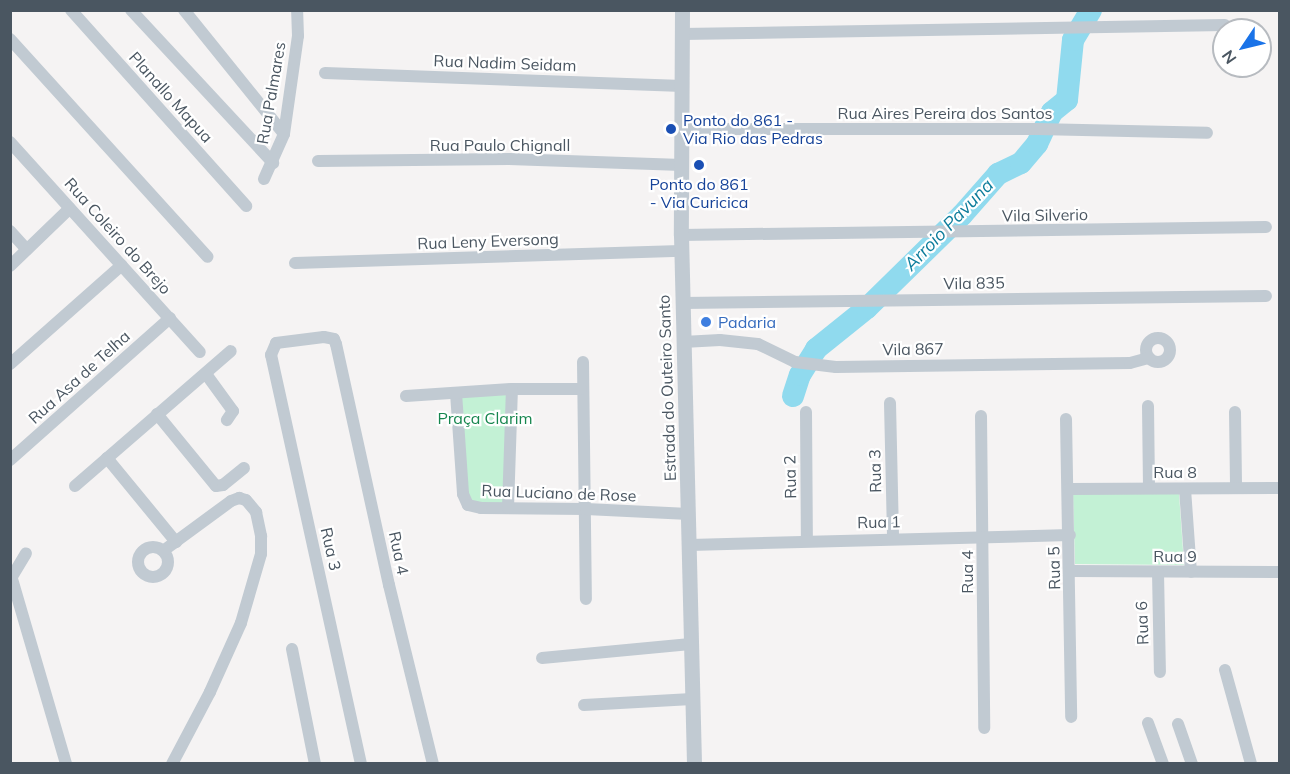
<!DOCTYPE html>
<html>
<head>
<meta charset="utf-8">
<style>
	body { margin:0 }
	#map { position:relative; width:1290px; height:774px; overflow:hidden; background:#f5f3f3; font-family:Mulish,sans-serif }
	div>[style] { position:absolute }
	.green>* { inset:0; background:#c3f1d5 }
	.river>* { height:22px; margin:-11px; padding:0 11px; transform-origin:11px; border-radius:11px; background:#90daee }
	.minor>* { height:12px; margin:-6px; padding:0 6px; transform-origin:6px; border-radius:6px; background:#c1cad2 }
	.minor>.ring { margin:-6px; padding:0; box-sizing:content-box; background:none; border:12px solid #c1cad2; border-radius:50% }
	.tertiary>* { height:15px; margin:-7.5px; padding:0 7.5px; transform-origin:7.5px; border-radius:7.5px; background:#c1cad2 }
	.dots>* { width:16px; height:16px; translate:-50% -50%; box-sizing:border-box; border:3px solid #fff; border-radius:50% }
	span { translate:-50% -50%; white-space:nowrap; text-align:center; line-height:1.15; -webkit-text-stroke:4.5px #fff; paint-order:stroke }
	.street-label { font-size:16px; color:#4a5661 }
	.transit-label { font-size:16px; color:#164399 }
	.left { translate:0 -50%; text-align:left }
	.shop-label { font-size:16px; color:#366cbe }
	.park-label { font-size:16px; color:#17864f }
	.water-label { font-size:18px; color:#0c7c9b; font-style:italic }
	.frame { position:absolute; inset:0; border:12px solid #4a5661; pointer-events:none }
	.north { position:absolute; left:1212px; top:18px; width:60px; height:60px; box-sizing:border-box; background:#fff; border:2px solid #b7bbc0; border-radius:50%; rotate:235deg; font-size:16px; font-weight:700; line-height:24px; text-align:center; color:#4a5661 }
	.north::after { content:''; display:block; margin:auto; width:21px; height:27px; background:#1a73e8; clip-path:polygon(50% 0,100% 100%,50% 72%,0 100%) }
</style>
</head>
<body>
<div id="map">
	<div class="green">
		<div style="clip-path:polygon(512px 389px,508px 508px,468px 505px,456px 393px)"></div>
		<div style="clip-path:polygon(1073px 493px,1179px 494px,1184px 565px,1075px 564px)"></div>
	</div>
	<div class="river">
		<div style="left:793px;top:396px;width:22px;rotate:-72deg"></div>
		<div style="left:800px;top:375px;width:31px;rotate:-58deg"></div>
		<div style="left:816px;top:349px;width:65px;rotate:-38.8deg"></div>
		<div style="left:867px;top:308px;width:133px;rotate:-44.4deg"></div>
		<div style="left:962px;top:215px;width:55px;rotate:-48.7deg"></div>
		<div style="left:998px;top:174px;width:25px;rotate:-26deg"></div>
		<div style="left:1021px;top:163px;width:25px;rotate:-50deg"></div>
		<div style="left:1037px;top:144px;width:35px;rotate:-65deg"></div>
		<div style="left:1052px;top:112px;width:19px;rotate:-39deg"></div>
		<div style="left:1067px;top:100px;width:60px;rotate:-84.3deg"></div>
		<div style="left:1073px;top:40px;width:35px;rotate:-59deg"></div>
	</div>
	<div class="minor">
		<div style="left:71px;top:10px;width:263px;rotate:48.2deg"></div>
		<div style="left:131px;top:10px;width:209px;rotate:47.1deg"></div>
		<div style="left:184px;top:10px;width:159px;rotate:51.1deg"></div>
		<div style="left:682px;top:34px;width:543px;rotate:-0.95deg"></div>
		<div style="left:10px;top:39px;width:294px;rotate:47.8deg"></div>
		<div style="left:325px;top:73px;width:358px;rotate:2.1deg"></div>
		<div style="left:682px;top:129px;width:355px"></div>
		<div style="left:1037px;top:129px;width:170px;rotate:1.3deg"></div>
		<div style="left:10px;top:142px;width:283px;rotate:47.9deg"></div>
		<div style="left:318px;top:161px;width:191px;rotate:-0.6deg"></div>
		<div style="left:509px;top:159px;width:173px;rotate:2deg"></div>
		<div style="left:264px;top:179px;width:49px;rotate:-66deg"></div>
		<div style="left:284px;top:134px;width:99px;rotate:-81.9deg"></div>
		<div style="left:298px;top:36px;width:26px;rotate:-92deg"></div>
		<div style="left:10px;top:231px;width:25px;rotate:48deg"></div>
		<div style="left:681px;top:235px;width:585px;rotate:-0.78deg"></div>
		<div style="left:295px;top:263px;width:386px;rotate:-1.8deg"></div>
		<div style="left:10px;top:266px;width:83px;rotate:-44deg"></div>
		<div style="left:682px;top:303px;width:584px;rotate:-0.69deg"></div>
		<div class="ring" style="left:1146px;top:338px;width:12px;height:12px"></div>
		<div style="left:683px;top:342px;width:37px;rotate:-3deg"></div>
		<div style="left:720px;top:340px;width:38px;rotate:6deg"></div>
		<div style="left:758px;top:344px;width:41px;rotate:25.9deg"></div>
		<div style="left:795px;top:362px;width:41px;rotate:7deg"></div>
		<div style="left:836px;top:367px;width:294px;rotate:-0.8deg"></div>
		<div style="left:1130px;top:363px;width:20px;rotate:-15deg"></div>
		<div style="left:583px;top:362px;width:237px;rotate:89.3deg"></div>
		<div style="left:10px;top:364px;width:149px;rotate:-41.5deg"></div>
		<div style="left:206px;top:374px;width:46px;rotate:53.9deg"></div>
		<div style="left:233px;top:411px;width:11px;rotate:124deg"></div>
		<div style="left:456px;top:393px;width:101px;rotate:86deg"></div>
		<div style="left:463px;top:494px;width:12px;rotate:66deg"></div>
		<div style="left:468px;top:505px;width:13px;rotate:13deg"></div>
		<div style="left:481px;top:508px;width:105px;rotate:0.5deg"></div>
		<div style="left:586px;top:509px;width:103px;rotate:2.8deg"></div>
		<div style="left:406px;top:396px;width:106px;rotate:-3.8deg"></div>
		<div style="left:512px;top:389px;width:69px"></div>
		<div style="left:890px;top:403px;width:135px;rotate:88.7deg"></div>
		<div style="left:1148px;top:406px;width:82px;rotate:89.3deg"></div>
		<div style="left:806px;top:412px;width:129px;rotate:89.6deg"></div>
		<div style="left:1235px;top:412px;width:76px;rotate:89.2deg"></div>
		<div style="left:157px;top:414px;width:93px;rotate:50.7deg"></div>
		<div style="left:216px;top:486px;width:7px;rotate:-8deg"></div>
		<div style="left:223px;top:485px;width:27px;rotate:-39deg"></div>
		<div style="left:981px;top:416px;width:312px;rotate:89.4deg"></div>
		<div style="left:1066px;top:419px;width:298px;rotate:89deg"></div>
		<div style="left:107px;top:458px;width:109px;rotate:50.6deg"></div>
		<div style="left:10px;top:460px;width:214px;rotate:-41.6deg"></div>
		<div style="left:75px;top:486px;width:206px;rotate:-40.9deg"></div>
		<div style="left:1069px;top:489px;width:211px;rotate:-0.3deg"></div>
		<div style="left:1185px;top:489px;width:83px;rotate:85.9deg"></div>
		<div style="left:508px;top:508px;width:119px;rotate:-88.1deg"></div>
		<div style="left:690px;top:545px;width:380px;rotate:-1.5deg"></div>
		<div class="ring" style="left:138px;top:547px;width:18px;height:18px"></div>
		<div style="left:163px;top:551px;width:84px;rotate:-36.3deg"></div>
		<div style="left:231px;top:501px;width:9px;rotate:-21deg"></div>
		<div style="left:239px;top:498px;width:7px;rotate:16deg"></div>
		<div style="left:246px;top:500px;width:16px;rotate:50deg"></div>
		<div style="left:256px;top:512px;width:25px;rotate:78deg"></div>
		<div style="left:261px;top:536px;width:18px;rotate:90deg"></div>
		<div style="left:261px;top:554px;width:72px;rotate:106.2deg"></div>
		<div style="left:241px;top:623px;width:76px;rotate:114.2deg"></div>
		<div style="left:210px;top:692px;width:81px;rotate:117.8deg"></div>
		<div style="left:1071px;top:571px;width:209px;rotate:0.3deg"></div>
		<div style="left:1158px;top:572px;width:100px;rotate:88.9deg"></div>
		<div style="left:12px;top:579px;width:193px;rotate:73.7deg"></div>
		<div style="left:10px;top:580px;width:31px;rotate:-59deg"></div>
		<div style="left:292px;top:649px;width:117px;rotate:78.7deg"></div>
		<div style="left:542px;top:658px;width:149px;rotate:-5.4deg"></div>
		<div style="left:1225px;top:670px;width:98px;rotate:74.5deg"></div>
		<div style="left:584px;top:705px;width:108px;rotate:-3.2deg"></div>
		<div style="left:1148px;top:723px;width:44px;rotate:69.9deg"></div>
		<div style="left:1178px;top:724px;width:42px;rotate:70.7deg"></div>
		<div style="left:361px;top:764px;width:419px;rotate:-102.4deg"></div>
		<div style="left:271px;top:355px;width:13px;rotate:-67deg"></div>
		<div style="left:276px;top:343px;width:48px;rotate:-7.1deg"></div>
		<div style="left:324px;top:337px;width:10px;rotate:11deg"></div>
		<div style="left:334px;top:339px;width:5px;rotate:68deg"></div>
		<div style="left:336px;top:344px;width:247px;rotate:77.6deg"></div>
		<div style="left:389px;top:585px;width:184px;rotate:76.2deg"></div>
	</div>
	<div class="tertiary">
		<div style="left:682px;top:10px;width:225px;rotate:90.3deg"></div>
		<div style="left:681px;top:235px;width:529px;rotate:88.59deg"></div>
	</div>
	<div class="dots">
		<div style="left:671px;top:129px;background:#1a4fb4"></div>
		<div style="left:699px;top:165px;background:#1a4fb4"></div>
		<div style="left:706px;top:322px;background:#3f7fe0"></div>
	</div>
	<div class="street-label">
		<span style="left:505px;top:63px;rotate:2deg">Rua Nadim Seidam</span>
		<span style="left:271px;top:93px;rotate:-80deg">Rua Palmares</span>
		<span style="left:171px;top:97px;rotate:48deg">Planallo Mapua</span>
		<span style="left:945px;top:113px">Rua Aires Pereira dos Santos</span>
		<span style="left:500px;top:145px">Rua Paulo Chignall</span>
		<span style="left:1045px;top:215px;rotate:-1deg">Vila Silverio</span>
		<span style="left:118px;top:236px;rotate:48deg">Rua Coleiro do Brejo</span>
		<span style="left:488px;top:241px;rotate:-2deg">Rua Leny Eversong</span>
		<span style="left:974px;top:283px;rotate:-1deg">Vila 835</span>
		<span style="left:913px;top:349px;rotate:-1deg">Vila 867</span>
		<span style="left:79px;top:377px;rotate:-42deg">Rua Asa de Telha</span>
		<span style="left:667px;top:388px;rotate:-92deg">Estrada do Outeiro Santo</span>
		<span style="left:875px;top:471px;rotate:-91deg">Rua 3</span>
		<span style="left:1175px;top:472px">Rua 8</span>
		<span style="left:790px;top:477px;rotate:-91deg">Rua 2</span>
		<span style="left:559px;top:493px;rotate:2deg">Rua Luciano de Rose</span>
		<span style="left:879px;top:522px;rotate:-1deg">Rua 1</span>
		<span style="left:331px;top:549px;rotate:77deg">Rua 3</span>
		<span style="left:399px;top:553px;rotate:78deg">Rua 4</span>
		<span style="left:1175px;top:556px">Rua 9</span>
		<span style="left:1054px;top:568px;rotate:-91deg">Rua 5</span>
		<span style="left:967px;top:572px;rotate:-90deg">Rua 4</span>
		<span style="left:1142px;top:623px;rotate:-92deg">Rua 6</span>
	</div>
	<div class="transit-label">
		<span class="left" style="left:683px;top:129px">Ponto do 861 -<br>Via Rio das Pedras</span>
		<span style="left:699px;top:193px">Ponto do 861<br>- Via Curicica</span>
	</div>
	<div class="shop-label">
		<span class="left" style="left:718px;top:322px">Padaria</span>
	</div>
	<div class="park-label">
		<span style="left:485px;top:418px">Praça Clarim</span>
	</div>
	<div class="water-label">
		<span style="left:949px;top:225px;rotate:-46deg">Arroio Pavuna</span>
	</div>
	<div class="frame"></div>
	<div class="north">N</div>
</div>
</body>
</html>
